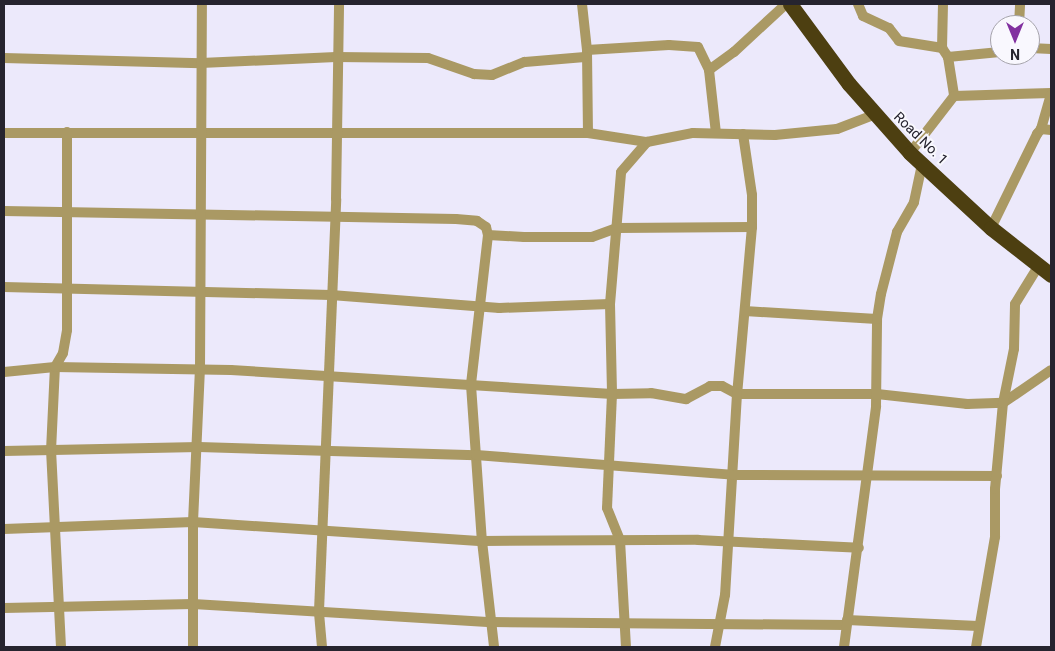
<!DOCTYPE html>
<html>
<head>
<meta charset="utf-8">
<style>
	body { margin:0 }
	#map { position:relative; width:1055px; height:651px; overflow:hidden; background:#ece9fb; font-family:Roboto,sans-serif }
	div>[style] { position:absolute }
	.street>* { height:10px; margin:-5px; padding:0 5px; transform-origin:5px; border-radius:5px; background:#aa9964 }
	.highway>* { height:15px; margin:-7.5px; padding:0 7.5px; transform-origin:7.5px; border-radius:7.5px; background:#4d3f11 }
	span { translate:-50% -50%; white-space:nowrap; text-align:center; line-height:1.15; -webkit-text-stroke:4px #f9f8fe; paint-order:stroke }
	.street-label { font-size:14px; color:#26242f }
	.frame { position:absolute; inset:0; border:5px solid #26242f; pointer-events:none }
	.north { position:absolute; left:990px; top:15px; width:50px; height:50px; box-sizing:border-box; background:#f9f8fe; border:1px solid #a5a3ab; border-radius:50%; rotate:180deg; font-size:14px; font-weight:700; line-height:20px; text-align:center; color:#26242f }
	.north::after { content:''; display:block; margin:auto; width:18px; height:22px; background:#8231a0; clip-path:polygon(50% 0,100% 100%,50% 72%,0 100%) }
</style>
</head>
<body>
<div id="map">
	<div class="street">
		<div style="left:582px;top:4px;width:46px;rotate:83.8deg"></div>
		<div style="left:587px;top:50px;width:82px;rotate:-3.5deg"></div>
		<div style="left:669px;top:45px;width:29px;rotate:4deg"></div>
		<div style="left:698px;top:47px;width:25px;rotate:64deg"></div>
		<div style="left:709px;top:70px;width:63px;rotate:83.7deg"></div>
		<div style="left:858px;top:4px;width:13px;rotate:67deg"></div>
		<div style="left:863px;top:16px;width:29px;rotate:25deg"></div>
		<div style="left:889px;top:28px;width:16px;rotate:52deg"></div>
		<div style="left:899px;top:41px;width:44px;rotate:9.2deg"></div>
		<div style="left:942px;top:48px;width:11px;rotate:56deg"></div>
		<div style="left:948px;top:57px;width:39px;rotate:81deg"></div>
		<div style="left:954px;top:96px;width:72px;rotate:127.7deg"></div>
		<div style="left:1019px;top:25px;width:21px;rotate:-87deg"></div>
		<div style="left:942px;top:48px;width:44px;rotate:-88.7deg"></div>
		<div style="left:1030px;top:48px;width:21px;rotate:3deg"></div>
		<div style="left:587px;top:52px;width:81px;rotate:89.3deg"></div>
		<div style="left:948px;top:57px;width:52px;rotate:-5.5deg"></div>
		<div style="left:4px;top:58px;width:197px;rotate:1.5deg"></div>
		<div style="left:201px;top:63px;width:135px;rotate:-2.5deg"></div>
		<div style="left:336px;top:57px;width:92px;rotate:0.6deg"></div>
		<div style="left:428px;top:58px;width:49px;rotate:19.2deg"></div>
		<div style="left:474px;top:74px;width:18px;rotate:3deg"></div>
		<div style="left:492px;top:75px;width:35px;rotate:-22deg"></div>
		<div style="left:525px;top:62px;width:60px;rotate:-4.8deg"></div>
		<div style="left:709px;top:70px;width:31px;rotate:-36deg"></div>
		<div style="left:734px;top:52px;width:71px;rotate:-42.7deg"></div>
		<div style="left:954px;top:96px;width:97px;rotate:-1.8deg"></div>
		<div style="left:1041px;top:129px;width:35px;rotate:-74deg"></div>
		<div style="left:4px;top:133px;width:584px"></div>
		<div style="left:588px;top:133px;width:60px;rotate:8.7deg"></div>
		<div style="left:647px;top:142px;width:47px;rotate:-11.1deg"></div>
		<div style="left:693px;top:133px;width:82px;rotate:1.4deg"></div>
		<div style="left:775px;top:135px;width:62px;rotate:-5.5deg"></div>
		<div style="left:837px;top:129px;width:40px;rotate:-21deg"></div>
		<div style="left:743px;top:134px;width:62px;rotate:81.6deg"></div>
		<div style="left:752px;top:195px;width:32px;rotate:90deg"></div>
		<div style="left:752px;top:227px;width:168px;rotate:95.1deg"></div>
		<div style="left:737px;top:394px;width:140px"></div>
		<div style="left:877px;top:394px;width:91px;rotate:6.3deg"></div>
		<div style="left:967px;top:404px;width:36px;rotate:-2deg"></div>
		<div style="left:1003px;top:403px;width:58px;rotate:-34.5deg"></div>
		<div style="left:4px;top:211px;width:452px;rotate:1deg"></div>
		<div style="left:456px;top:219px;width:21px;rotate:5deg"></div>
		<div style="left:477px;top:221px;width:11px;rotate:34deg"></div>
		<div style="left:486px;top:227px;width:8px;rotate:76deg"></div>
		<div style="left:488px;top:235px;width:36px;rotate:3deg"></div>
		<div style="left:524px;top:237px;width:68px"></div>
		<div style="left:592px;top:237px;width:27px;rotate:-20deg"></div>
		<div style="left:617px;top:228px;width:135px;rotate:-0.4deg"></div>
		<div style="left:991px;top:228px;width:105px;rotate:-63.9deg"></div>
		<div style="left:1037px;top:134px;width:6px;rotate:-51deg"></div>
		<div style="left:1041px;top:129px;width:10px;rotate:6deg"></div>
		<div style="left:488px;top:235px;width:151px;rotate:96.5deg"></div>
		<div style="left:471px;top:385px;width:156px;rotate:86deg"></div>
		<div style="left:482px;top:541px;width:107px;rotate:83.5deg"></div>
		<div style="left:4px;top:287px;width:327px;rotate:1.4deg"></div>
		<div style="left:331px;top:295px;width:169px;rotate:4.4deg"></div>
		<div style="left:499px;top:308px;width:111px;rotate:-2.1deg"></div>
		<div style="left:610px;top:304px;width:90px;rotate:88.7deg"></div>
		<div style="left:612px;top:394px;width:39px;rotate:-1deg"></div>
		<div style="left:651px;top:393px;width:36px;rotate:10deg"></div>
		<div style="left:686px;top:399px;width:27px;rotate:-28deg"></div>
		<div style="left:710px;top:386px;width:12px"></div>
		<div style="left:722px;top:386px;width:17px;rotate:28deg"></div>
		<div style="left:737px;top:394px;width:201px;rotate:93.4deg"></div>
		<div style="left:725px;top:595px;width:53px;rotate:100.9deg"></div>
		<div style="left:610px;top:304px;width:132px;rotate:-85.2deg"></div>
		<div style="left:621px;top:172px;width:40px;rotate:-49deg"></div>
		<div style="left:745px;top:311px;width:132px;rotate:3.5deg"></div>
		<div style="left:4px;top:372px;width:51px;rotate:-5.6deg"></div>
		<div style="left:55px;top:367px;width:176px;rotate:1deg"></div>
		<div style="left:231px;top:370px;width:382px;rotate:3.6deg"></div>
		<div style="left:612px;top:394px;width:114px;rotate:92.5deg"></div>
		<div style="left:607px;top:508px;width:35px;rotate:68deg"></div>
		<div style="left:620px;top:540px;width:107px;rotate:86.8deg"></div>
		<div style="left:4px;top:451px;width:195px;rotate:-1.2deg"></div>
		<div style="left:199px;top:447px;width:277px;rotate:1.7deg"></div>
		<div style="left:476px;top:455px;width:259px;rotate:4.4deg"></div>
		<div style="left:734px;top:475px;width:263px;rotate:0.2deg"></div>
		<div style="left:4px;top:529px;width:189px;rotate:-2.1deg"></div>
		<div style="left:193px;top:522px;width:290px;rotate:3.8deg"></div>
		<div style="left:482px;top:541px;width:216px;rotate:-0.3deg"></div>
		<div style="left:698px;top:540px;width:161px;rotate:2.8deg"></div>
		<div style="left:4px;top:608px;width:189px;rotate:-1.2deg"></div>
		<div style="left:193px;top:604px;width:299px;rotate:3.5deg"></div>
		<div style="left:491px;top:622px;width:355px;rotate:0.5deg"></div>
		<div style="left:847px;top:620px;width:131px;rotate:2.6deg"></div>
		<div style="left:61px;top:647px;width:196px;rotate:-92.9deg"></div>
		<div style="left:51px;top:451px;width:84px;rotate:-87.3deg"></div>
		<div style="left:55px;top:367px;width:16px;rotate:-60deg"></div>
		<div style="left:63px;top:353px;width:23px;rotate:-80deg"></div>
		<div style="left:67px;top:330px;width:198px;rotate:-90deg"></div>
		<div style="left:193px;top:647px;width:125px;rotate:-90deg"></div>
		<div style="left:193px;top:522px;width:153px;rotate:-87.4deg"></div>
		<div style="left:200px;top:369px;width:365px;rotate:-89.7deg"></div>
		<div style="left:322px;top:647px;width:36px;rotate:-95deg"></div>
		<div style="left:319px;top:611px;width:412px;rotate:-87.6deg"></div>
		<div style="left:336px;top:199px;width:195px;rotate:-89.1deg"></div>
		<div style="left:844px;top:647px;width:243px;rotate:-82.4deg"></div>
		<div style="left:876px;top:406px;width:87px;rotate:-89.3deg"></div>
		<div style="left:877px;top:319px;width:25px;rotate:-81deg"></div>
		<div style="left:881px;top:294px;width:64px;rotate:-75.5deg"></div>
		<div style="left:897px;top:232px;width:34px;rotate:-60deg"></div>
		<div style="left:914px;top:202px;width:39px;rotate:-78deg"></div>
		<div style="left:976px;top:647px;width:112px;rotate:-80.2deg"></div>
		<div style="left:995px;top:537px;width:48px;rotate:-90deg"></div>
		<div style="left:995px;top:489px;width:86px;rotate:-84.7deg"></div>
		<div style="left:1003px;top:403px;width:55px;rotate:-78.5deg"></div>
		<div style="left:1014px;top:349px;width:45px;rotate:-88.7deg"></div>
		<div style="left:1015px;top:304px;width:46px;rotate:-58.4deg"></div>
	</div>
	<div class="highway">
		<div style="left:790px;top:4px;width:99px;rotate:53.6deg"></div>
		<div style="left:849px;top:84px;width:92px;rotate:48.5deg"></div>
		<div style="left:910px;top:153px;width:110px;rotate:42.8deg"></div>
		<div style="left:991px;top:228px;width:76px;rotate:38.1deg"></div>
	</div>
	<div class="street-label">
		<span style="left:921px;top:138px;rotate:44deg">Road No. 1</span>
	</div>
	<div class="frame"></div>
	<div class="north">N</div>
</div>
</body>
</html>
